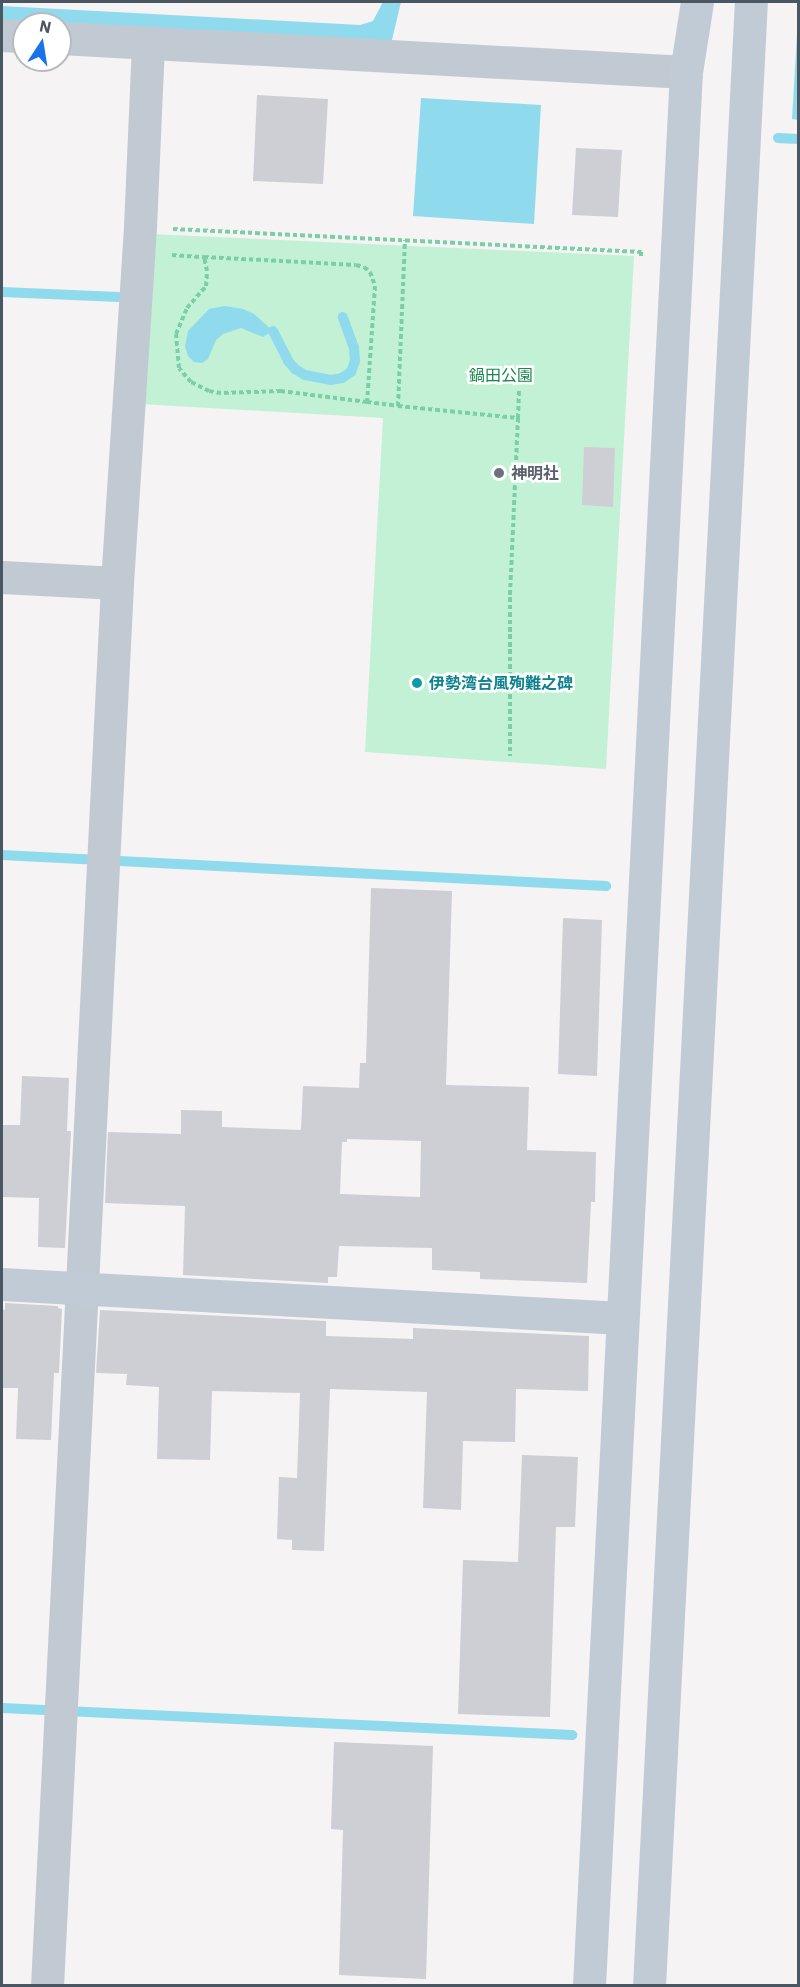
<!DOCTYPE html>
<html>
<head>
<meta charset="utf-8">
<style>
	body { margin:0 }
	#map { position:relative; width:800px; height:1987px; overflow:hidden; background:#f5f3f3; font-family:"IBM Plex Sans","Noto Sans JP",sans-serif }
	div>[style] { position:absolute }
	.green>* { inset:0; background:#c3f1d5 }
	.water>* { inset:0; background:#90daee }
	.stream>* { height:10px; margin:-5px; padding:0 5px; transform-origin:5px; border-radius:5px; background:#90daee }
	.building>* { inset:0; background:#cdcfd5 }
	.path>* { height:4px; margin-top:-2px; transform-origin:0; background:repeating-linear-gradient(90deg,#7ad0a6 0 4.5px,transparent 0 7.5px) }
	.street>* { height:33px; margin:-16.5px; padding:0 16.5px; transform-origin:16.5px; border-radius:16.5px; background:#c1cad2 }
	.secondary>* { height:33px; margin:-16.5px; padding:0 16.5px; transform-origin:16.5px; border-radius:16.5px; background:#c1cbd6 }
	.dots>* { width:16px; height:16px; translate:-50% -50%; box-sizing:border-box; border:3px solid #fff; border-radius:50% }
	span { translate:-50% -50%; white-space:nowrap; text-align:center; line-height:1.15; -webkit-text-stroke:5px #fff; paint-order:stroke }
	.park-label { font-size:16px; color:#17864f }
	.worship-label { font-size:16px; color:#5b616d; font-weight:700 }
	.left { translate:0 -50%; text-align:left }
	.culture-label { font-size:16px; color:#0d838f; font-weight:700 }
	.frame { position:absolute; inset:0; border:3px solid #4a5661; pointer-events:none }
	.north { position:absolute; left:12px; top:12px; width:60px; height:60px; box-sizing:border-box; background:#fff; border:2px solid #b7bbc0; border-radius:50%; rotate:12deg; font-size:16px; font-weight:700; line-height:24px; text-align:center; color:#4a5661 }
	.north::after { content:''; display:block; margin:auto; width:21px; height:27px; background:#1a73e8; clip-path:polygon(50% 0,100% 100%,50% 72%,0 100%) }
</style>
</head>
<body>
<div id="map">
	<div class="green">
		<div style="clip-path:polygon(149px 234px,634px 256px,606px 769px,365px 752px,383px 418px,140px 404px)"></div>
	</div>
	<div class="water">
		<div style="clip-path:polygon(383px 2px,401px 2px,391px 44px,60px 24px,2px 23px,2px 6px,360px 25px,373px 21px)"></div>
		<div style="clip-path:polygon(798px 17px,798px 120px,792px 119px)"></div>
		<div style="clip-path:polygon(421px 98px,541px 105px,534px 224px,413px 216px)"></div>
		<div style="clip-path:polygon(225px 306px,243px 309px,254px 314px,273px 331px,263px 337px,241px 328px,223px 334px,216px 340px,208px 359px,202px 363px,194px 362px,188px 356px,185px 346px,188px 331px,209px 309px)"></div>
	</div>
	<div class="stream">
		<div style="left:778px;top:138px;width:20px;rotate:3deg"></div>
		<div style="left:2px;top:292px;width:117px;rotate:2.4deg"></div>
		<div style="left:273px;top:331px;width:34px;rotate:63deg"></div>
		<div style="left:288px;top:361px;width:11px;rotate:49deg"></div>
		<div style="left:295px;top:369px;width:12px;rotate:31deg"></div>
		<div style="left:305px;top:375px;width:26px;rotate:11deg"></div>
		<div style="left:331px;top:380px;width:11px;rotate:-10deg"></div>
		<div style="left:342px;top:378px;width:11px;rotate:-34deg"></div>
		<div style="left:351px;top:372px;width:12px;rotate:-70deg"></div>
		<div style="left:355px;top:361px;width:13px;rotate:-94deg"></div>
		<div style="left:354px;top:348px;width:33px;rotate:-110deg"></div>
		<div style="left:2px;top:855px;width:605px;rotate:2.94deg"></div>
		<div style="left:2px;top:1708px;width:571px;rotate:2.71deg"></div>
	</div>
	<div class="building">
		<div style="clip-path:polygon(257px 95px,328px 99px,323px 184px,253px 181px)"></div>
		<div style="clip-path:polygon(576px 148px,622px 150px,618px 217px,572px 215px)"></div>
		<div style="clip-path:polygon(584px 447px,615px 448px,613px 507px,582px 505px)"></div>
		<div style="clip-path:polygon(evenodd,371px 888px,452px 891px,446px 1085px,529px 1087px,527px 1150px,596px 1152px,595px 1202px,591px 1202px,587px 1283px,480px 1279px,480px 1272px,432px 1270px,432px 1248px,339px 1246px,337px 1277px,328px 1277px,328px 1283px,183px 1275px,185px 1206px,105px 1203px,108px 1132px,181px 1134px,181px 1110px,222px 1111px,222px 1127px,301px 1130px,303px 1086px,359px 1088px,360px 1063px,366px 1063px,371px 888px,347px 1139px,421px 1141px,420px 1197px,340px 1194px,342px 1142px,347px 1142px,347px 1139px)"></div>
		<div style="clip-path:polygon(563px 918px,602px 920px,597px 1076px,558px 1074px)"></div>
		<div style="clip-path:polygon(22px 1076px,69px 1078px,67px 1131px,71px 1131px,65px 1248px,38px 1247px,39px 1198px,2px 1197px,2px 1125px,20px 1125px)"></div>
		<div style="clip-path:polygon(5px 1303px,58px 1306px,58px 1308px,62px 1309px,59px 1373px,54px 1373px,51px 1440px,16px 1439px,18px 1388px,2px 1388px,2px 1309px,5px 1310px)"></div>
		<div style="clip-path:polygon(100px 1310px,326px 1321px,326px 1336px,413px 1339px,413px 1328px,589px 1336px,588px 1391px,516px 1389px,515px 1442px,463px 1441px,461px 1510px,423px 1508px,427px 1392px,330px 1389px,324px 1551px,292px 1550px,292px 1540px,277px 1539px,279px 1477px,297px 1478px,300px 1393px,212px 1391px,210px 1460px,157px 1459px,159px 1387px,126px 1385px,127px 1374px,96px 1373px)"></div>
		<div style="clip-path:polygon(522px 1455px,578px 1457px,575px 1527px,556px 1527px,550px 1717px,458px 1714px,463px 1560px,518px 1562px)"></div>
		<div style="clip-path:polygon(334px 1742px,433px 1746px,426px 1979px,339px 1975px,343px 1830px,331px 1829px)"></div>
	</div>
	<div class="path">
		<div style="left:173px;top:229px;width:469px;rotate:2.8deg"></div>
		<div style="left:641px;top:252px;width:4px;rotate:90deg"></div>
		<div style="left:172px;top:255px;width:32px;rotate:4deg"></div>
		<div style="left:204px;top:257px;width:152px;rotate:3deg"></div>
		<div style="left:356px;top:265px;width:8px;rotate:14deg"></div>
		<div style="left:364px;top:267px;width:8px;rotate:40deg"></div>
		<div style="left:370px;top:272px;width:15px;rotate:70deg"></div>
		<div style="left:375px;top:286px;width:116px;rotate:93.9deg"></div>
		<div style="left:367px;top:402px;width:87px;rotate:-172.7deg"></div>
		<div style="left:281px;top:391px;width:60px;rotate:178.1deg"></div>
		<div style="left:221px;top:393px;width:12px;rotate:-171deg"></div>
		<div style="left:209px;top:391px;width:20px;rotate:-153deg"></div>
		<div style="left:191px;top:382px;width:18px;rotate:-131deg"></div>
		<div style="left:179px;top:368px;width:34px;rotate:-95deg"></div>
		<div style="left:176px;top:334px;width:28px;rotate:-67deg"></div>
		<div style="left:187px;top:308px;width:29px;rotate:-49deg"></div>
		<div style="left:206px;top:286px;width:15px;rotate:-86deg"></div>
		<div style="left:207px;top:271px;width:14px;rotate:-102deg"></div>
		<div style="left:367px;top:402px;width:31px;rotate:7deg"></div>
		<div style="left:398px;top:406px;width:166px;rotate:-87.6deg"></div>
		<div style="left:398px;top:406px;width:121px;rotate:5.7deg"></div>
		<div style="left:518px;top:418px;width:179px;rotate:92.6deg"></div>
		<div style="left:510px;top:597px;width:159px;rotate:90deg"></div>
		<div style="left:518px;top:418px;width:30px;rotate:-88deg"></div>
	</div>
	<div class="street">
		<div style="left:2px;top:35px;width:22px;rotate:3deg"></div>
		<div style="left:60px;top:38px;width:627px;rotate:3.11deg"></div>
		<div style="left:2px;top:577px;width:115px;rotate:3deg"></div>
		<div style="left:47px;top:1986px;width:1405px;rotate:-87.14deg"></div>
		<div style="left:117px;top:583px;width:357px;rotate:-86.3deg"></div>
		<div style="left:140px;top:227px;width:185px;rotate:-87.5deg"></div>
	</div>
	<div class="secondary">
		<div style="left:2px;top:1284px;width:621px;rotate:3.14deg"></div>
		<div style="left:589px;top:1986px;width:1916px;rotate:-87.1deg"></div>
		<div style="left:686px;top:72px;width:71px;rotate:-81.1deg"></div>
		<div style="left:649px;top:1986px;width:1987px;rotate:-87.06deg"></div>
	</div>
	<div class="dots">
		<div style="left:499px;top:473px;background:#6b7280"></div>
		<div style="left:417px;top:683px;background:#0f9aa8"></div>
	</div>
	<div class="park-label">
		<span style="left:501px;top:375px">鍋田公園</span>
	</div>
	<div class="worship-label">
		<span class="left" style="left:511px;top:473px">神明社</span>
	</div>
	<div class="culture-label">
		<span class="left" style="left:429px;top:683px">伊勢湾台風殉難之碑</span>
	</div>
	<div class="frame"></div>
	<div class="north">N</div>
</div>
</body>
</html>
